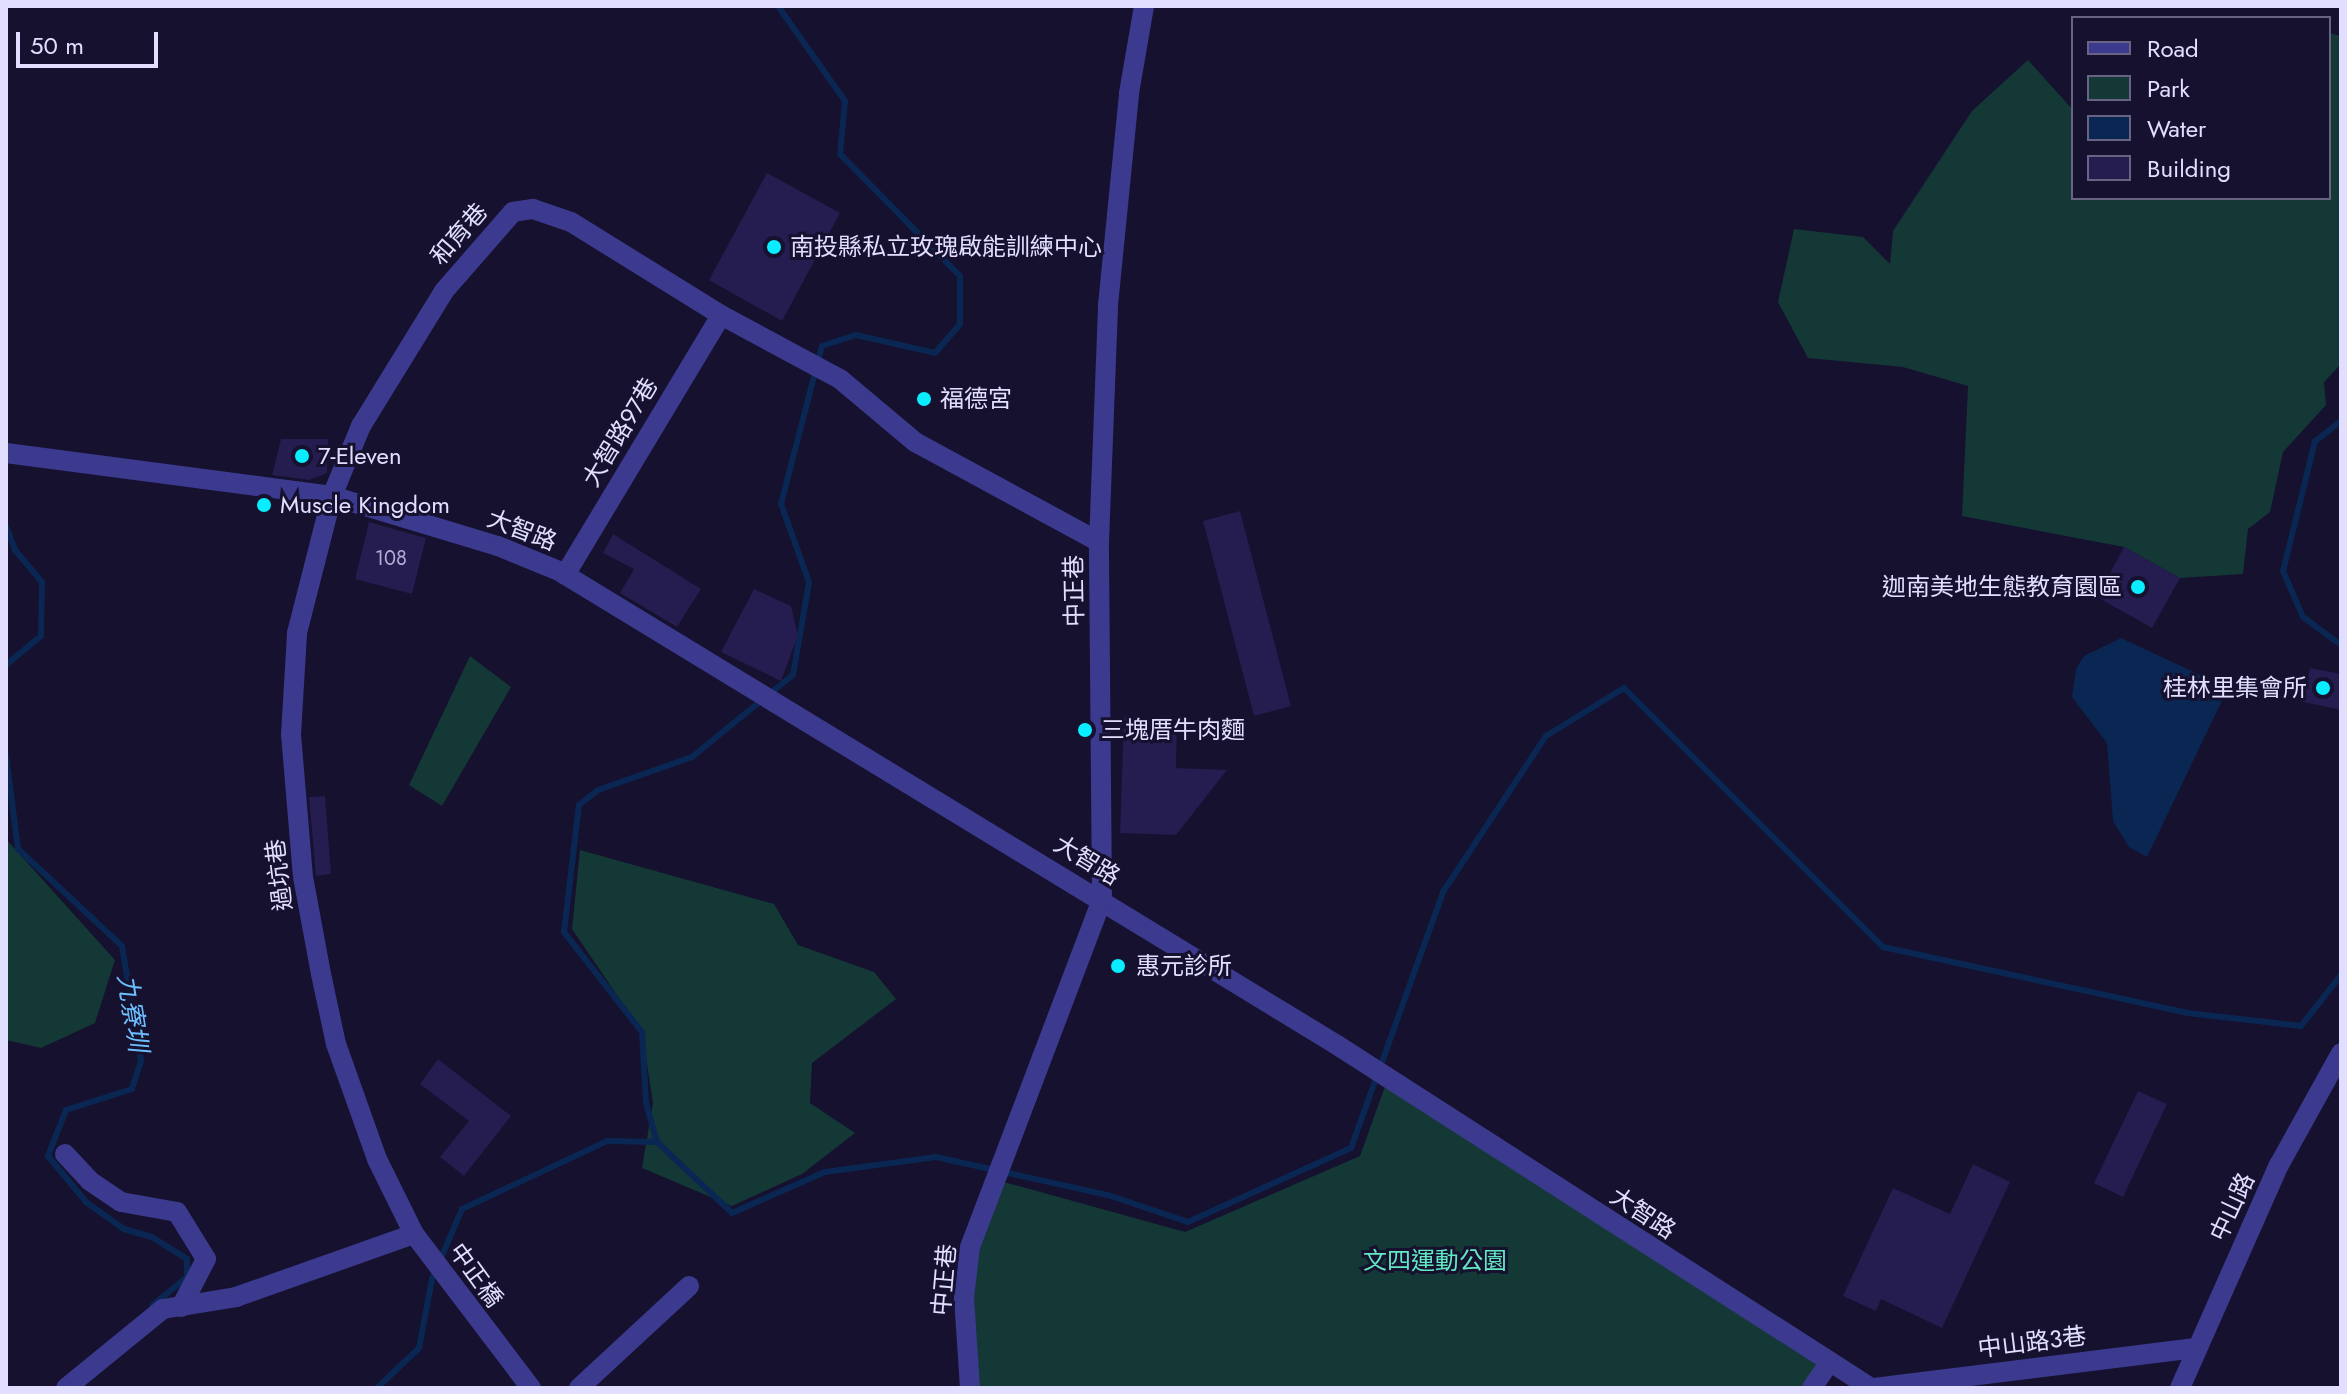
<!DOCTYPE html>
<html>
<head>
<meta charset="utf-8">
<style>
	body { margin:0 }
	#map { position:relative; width:2347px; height:1394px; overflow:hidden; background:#15112e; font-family:Jost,"Noto Sans TC",sans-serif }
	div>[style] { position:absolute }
	.green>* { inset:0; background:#133836 }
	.water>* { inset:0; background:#0a2753 }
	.stream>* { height:6px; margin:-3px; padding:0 3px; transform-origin:3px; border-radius:3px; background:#0a2753 }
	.building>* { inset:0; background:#251c50 }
	.minor>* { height:20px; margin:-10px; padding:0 10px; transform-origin:10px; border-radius:10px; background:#3b3a8f }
	.dots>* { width:22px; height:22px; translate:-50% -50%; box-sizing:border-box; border:4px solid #15112e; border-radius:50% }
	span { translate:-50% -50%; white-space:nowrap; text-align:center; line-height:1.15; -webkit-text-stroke:6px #15112e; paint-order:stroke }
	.number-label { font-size:20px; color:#b2aed3 }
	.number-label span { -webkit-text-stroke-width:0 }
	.street-label { font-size:24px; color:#e1deff }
	.poi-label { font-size:24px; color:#e1deff }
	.left { translate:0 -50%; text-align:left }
	.right { translate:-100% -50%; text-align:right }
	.park-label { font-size:24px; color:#62e7c3 }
	.water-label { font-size:26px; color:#6cbeff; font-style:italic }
	.frame { position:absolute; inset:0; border:8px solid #e1deff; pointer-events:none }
	.legend { position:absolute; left:2071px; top:16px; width:260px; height:184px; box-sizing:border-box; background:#15112e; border:2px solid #676382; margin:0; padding:10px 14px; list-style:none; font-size:24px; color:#e1deff }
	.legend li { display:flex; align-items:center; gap:16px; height:40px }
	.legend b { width:40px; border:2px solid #676382 }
	.scale { position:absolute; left:16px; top:32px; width:142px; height:36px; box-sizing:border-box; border:4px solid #e1deff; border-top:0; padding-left:10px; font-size:24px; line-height:28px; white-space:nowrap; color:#e1deff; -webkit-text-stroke:6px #15112e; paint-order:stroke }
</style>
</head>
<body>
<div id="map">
	<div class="green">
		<div style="clip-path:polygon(2329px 33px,2341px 36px,2341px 364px,2324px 382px,2326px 405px,2283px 452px,2270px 512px,2248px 529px,2243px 574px,2180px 578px,2124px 547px,1962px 516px,1968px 386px,1903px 367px,1808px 358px,1778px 302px,1794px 229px,1863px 237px,1890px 264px,1893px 231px,1972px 111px,2028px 60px,2073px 110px,2073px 198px,2329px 198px)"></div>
		<div style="clip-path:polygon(470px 656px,511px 687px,442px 806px,409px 785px)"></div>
		<div style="clip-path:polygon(6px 839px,115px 960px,95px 1023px,41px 1048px,6px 1040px)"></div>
		<div style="clip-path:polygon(580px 850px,774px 904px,798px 945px,874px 972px,896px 999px,812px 1063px,810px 1103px,855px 1133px,802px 1174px,732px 1206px,642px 1168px,653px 1103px,642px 1032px,572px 929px)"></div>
		<div style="clip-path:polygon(1388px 1078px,1830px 1361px,1812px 1388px,970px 1388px,964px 1298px,993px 1179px,1185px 1232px,1360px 1156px)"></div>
	</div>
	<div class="water">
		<div style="clip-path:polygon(2121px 638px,2228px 688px,2147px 857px,2129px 847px,2113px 821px,2107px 743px,2072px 697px,2076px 669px,2084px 656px)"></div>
	</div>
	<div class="stream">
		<div style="left:2341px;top:421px;width:33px;rotate:142deg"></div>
		<div style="left:2315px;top:441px;width:134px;rotate:103.8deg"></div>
		<div style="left:2283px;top:571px;width:50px;rotate:66.5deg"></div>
		<div style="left:2303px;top:617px;width:47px;rotate:36.4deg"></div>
		<div style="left:6px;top:526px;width:26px;rotate:69deg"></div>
		<div style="left:15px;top:550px;width:42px;rotate:49.8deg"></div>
		<div style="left:42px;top:582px;width:54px;rotate:91.1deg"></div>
		<div style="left:41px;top:636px;width:45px;rotate:140.4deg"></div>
		<div style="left:6px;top:755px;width:95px;rotate:82.7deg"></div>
		<div style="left:18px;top:849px;width:142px;rotate:43deg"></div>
		<div style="left:122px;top:946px;width:117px;rotate:80.6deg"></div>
		<div style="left:141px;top:1061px;width:29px;rotate:108deg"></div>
		<div style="left:132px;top:1089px;width:69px;rotate:162.3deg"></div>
		<div style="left:66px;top:1110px;width:49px;rotate:111.4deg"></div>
		<div style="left:48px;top:1156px;width:60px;rotate:50.4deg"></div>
		<div style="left:86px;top:1202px;width:47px;rotate:35.4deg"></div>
		<div style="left:124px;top:1229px;width:29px;rotate:16deg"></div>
		<div style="left:152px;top:1237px;width:41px;rotate:32.2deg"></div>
		<div style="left:187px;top:1259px;width:18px;rotate:90deg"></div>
		<div style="left:187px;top:1277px;width:45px;rotate:140.4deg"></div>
		<div style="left:657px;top:1142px;width:41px;rotate:-105.8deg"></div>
		<div style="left:646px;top:1103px;width:71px;rotate:-93.2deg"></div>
		<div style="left:642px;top:1032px;width:127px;rotate:-128deg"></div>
		<div style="left:564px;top:932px;width:128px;rotate:-83.3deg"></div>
		<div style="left:579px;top:805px;width:24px;rotate:-38deg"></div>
		<div style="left:598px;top:790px;width:100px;rotate:-19.3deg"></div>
		<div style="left:692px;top:757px;width:130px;rotate:-39.1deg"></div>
		<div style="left:793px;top:675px;width:94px;rotate:-80.2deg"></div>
		<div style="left:809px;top:582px;width:83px;rotate:-109.7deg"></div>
		<div style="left:781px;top:504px;width:163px;rotate:-75.5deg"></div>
		<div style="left:822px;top:346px;width:36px;rotate:-18deg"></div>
		<div style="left:856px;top:335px;width:81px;rotate:12.8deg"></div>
		<div style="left:935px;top:353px;width:38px;rotate:-49deg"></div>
		<div style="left:960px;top:324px;width:48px;rotate:-90deg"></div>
		<div style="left:960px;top:276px;width:171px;rotate:-134.5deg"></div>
		<div style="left:840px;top:154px;width:53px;rotate:-84.6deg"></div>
		<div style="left:845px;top:101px;width:116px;rotate:-125.2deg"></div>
		<div style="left:377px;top:1388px;width:58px;rotate:-43.6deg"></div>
		<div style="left:419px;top:1348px;width:70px;rotate:-79.3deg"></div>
		<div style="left:432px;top:1279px;width:76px;rotate:-66.8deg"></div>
		<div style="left:462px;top:1209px;width:160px;rotate:-25.1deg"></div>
		<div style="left:607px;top:1141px;width:50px;rotate:1.1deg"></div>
		<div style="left:657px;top:1142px;width:103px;rotate:43.4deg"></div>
		<div style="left:732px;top:1213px;width:102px;rotate:-23.8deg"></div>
		<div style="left:825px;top:1172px;width:112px;rotate:-7.7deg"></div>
		<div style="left:936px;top:1157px;width:176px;rotate:12.5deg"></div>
		<div style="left:1108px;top:1195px;width:84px;rotate:18.6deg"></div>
		<div style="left:1188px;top:1222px;width:179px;rotate:-24.4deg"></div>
		<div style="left:1351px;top:1148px;width:272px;rotate:-70.2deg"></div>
		<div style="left:1443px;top:892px;width:187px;rotate:-56.6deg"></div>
		<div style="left:1546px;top:736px;width:92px;rotate:-31.6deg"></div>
		<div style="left:1624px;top:688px;width:366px;rotate:45deg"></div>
		<div style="left:1883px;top:947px;width:311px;rotate:12.2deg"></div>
		<div style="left:2187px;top:1013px;width:115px;rotate:6.5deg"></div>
		<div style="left:2301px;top:1026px;width:65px;rotate:-51.9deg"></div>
	</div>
	<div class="building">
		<div style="clip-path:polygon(767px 173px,840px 213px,782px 321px,709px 280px)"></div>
		<div style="clip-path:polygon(281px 439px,328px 439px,327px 473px,309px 480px,272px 475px)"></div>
		<div style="clip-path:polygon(1240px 511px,1291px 706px,1254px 716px,1203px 521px)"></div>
		<div style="clip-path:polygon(369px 522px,426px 538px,412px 594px,355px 579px)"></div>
		<div style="clip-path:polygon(613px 534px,701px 589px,677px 627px,620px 593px,634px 569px,603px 553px)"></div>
		<div style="clip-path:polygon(2124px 547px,2180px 578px,2152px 628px,2097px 597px)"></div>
		<div style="clip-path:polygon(754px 589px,791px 606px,798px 635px,781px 681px,721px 652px)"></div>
		<div style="clip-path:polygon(2310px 668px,2341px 674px,2341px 710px,2303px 702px)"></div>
		<div style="clip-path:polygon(1124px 716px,1177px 718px,1176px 768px,1227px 770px,1176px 835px,1120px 833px)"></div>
		<div style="clip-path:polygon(325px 796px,331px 874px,316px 876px,309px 797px)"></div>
		<div style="clip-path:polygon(438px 1059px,511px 1116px,464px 1176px,440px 1157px,469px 1121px,420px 1084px)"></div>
		<div style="clip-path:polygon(2138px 1091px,2167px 1104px,2123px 1197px,2094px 1183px)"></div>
		<div style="clip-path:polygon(1973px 1164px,2010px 1182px,1942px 1328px,1881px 1299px,1876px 1311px,1843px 1296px,1893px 1188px,1950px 1214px)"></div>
	</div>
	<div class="minor">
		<div style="left:6px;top:453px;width:329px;rotate:7.5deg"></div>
		<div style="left:332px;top:496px;width:173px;rotate:16.8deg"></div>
		<div style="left:498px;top:546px;width:66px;rotate:22.3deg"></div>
		<div style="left:559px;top:571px;width:911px;rotate:31.35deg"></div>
		<div style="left:1337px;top:1045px;width:635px;rotate:32.71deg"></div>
		<div style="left:565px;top:575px;width:303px;rotate:-59deg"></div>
		<div style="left:65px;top:1154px;width:37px;rotate:47deg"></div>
		<div style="left:90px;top:1181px;width:37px;rotate:34deg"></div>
		<div style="left:121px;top:1202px;width:57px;rotate:10.1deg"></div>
		<div style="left:177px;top:1212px;width:55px;rotate:58.3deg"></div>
		<div style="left:206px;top:1259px;width:54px;rotate:117.5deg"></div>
		<div style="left:66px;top:1388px;width:125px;rotate:-39.2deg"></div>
		<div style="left:163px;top:1309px;width:74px;rotate:-9.3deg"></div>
		<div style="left:236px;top:1297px;width:189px;rotate:-19.5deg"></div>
		<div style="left:531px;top:1388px;width:193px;rotate:-127.2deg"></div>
		<div style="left:414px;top:1234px;width:84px;rotate:-116.3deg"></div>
		<div style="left:377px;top:1159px;width:122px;rotate:-109.6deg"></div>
		<div style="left:336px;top:1044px;width:72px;rotate:-102.1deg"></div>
		<div style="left:321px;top:974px;width:99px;rotate:-100.5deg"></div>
		<div style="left:303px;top:877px;width:143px;rotate:-94.8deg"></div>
		<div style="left:291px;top:735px;width:102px;rotate:-86.6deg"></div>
		<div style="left:297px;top:633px;width:141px;rotate:-75.7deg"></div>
		<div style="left:332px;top:496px;width:76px;rotate:-67.5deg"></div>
		<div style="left:361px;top:426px;width:158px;rotate:-58.4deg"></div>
		<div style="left:444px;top:291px;width:105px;rotate:-48.9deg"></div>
		<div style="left:513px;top:212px;width:20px;rotate:-9deg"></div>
		<div style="left:533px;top:209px;width:40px;rotate:18.9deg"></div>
		<div style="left:571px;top:222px;width:176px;rotate:31.8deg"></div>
		<div style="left:721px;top:315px;width:135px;rotate:28.3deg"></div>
		<div style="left:840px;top:379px;width:98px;rotate:40deg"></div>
		<div style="left:915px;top:442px;width:209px;rotate:28.5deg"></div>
		<div style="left:579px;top:1388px;width:150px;rotate:-42.8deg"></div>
		<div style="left:970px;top:1388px;width:90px;rotate:-93.8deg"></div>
		<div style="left:964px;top:1298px;width:51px;rotate:-83.3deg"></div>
		<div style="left:970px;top:1247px;width:372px;rotate:-69.2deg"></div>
		<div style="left:1102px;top:899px;width:357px;rotate:-90.5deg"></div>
		<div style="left:1099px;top:542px;width:237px;rotate:-87.8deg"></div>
		<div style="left:1108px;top:305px;width:213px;rotate:-84.3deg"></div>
		<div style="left:1129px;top:93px;width:88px;rotate:-80.2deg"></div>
		<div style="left:1812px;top:1388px;width:32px;rotate:-56deg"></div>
		<div style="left:1874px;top:1388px;width:324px;rotate:-7.1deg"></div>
		<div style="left:2180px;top:1388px;width:244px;rotate:-66.1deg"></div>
		<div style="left:2279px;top:1165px;width:128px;rotate:-61deg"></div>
	</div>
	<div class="dots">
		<div style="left:774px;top:247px;background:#0aecff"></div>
		<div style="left:924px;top:399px;background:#0aecff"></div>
		<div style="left:302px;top:456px;background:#0aecff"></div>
		<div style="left:264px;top:505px;background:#0aecff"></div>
		<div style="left:2138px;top:587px;background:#0aecff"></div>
		<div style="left:2323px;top:688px;background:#0aecff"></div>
		<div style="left:1085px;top:730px;background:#0aecff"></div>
		<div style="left:1118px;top:966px;background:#0aecff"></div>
	</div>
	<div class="number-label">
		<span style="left:391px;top:558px">108</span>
	</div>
	<div class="street-label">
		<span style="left:459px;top:234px;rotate:-49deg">和育巷</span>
		<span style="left:620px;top:432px;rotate:-59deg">大智路97巷</span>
		<span style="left:522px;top:530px;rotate:21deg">大智路</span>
		<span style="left:1074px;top:591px;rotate:-91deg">中正巷</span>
		<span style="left:1087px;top:860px;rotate:31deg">大智路</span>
		<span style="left:279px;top:875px;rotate:-97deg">過坑巷</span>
		<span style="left:2232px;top:1207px;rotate:-65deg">中山路</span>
		<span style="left:1643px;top:1213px;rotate:33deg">大智路</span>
		<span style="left:476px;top:1275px;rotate:54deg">中正橋</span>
		<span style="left:944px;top:1280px;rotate:-85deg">中正巷</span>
		<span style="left:2032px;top:1342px;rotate:-7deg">中山路3巷</span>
	</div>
	<div class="poi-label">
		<span class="left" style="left:790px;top:247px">南投縣私立玫瑰啟能訓練中心</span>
		<span class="left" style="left:940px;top:399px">福德宮</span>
		<span class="left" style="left:318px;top:456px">7-Eleven</span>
		<span class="left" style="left:280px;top:505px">Muscle Kingdom</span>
		<span class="right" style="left:2122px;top:587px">迦南美地生態教育園區</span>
		<span class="right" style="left:2307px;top:688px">桂林里集會所</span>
		<span class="left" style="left:1101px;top:730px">三塊厝牛肉麵</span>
		<span class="left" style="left:1136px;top:966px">惠元診所</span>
	</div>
	<div class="park-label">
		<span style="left:1435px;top:1261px">文四運動公園</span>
	</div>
	<div class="water-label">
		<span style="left:132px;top:1013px;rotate:81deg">九寮圳</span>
	</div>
	<div class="frame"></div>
	<ul class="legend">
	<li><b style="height:10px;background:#3b3a8f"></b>Road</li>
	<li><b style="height:22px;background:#133836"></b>Park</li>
	<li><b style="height:22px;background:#0a2753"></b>Water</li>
	<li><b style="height:22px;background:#251c50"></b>Building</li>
	</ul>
	<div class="scale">50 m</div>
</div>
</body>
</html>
